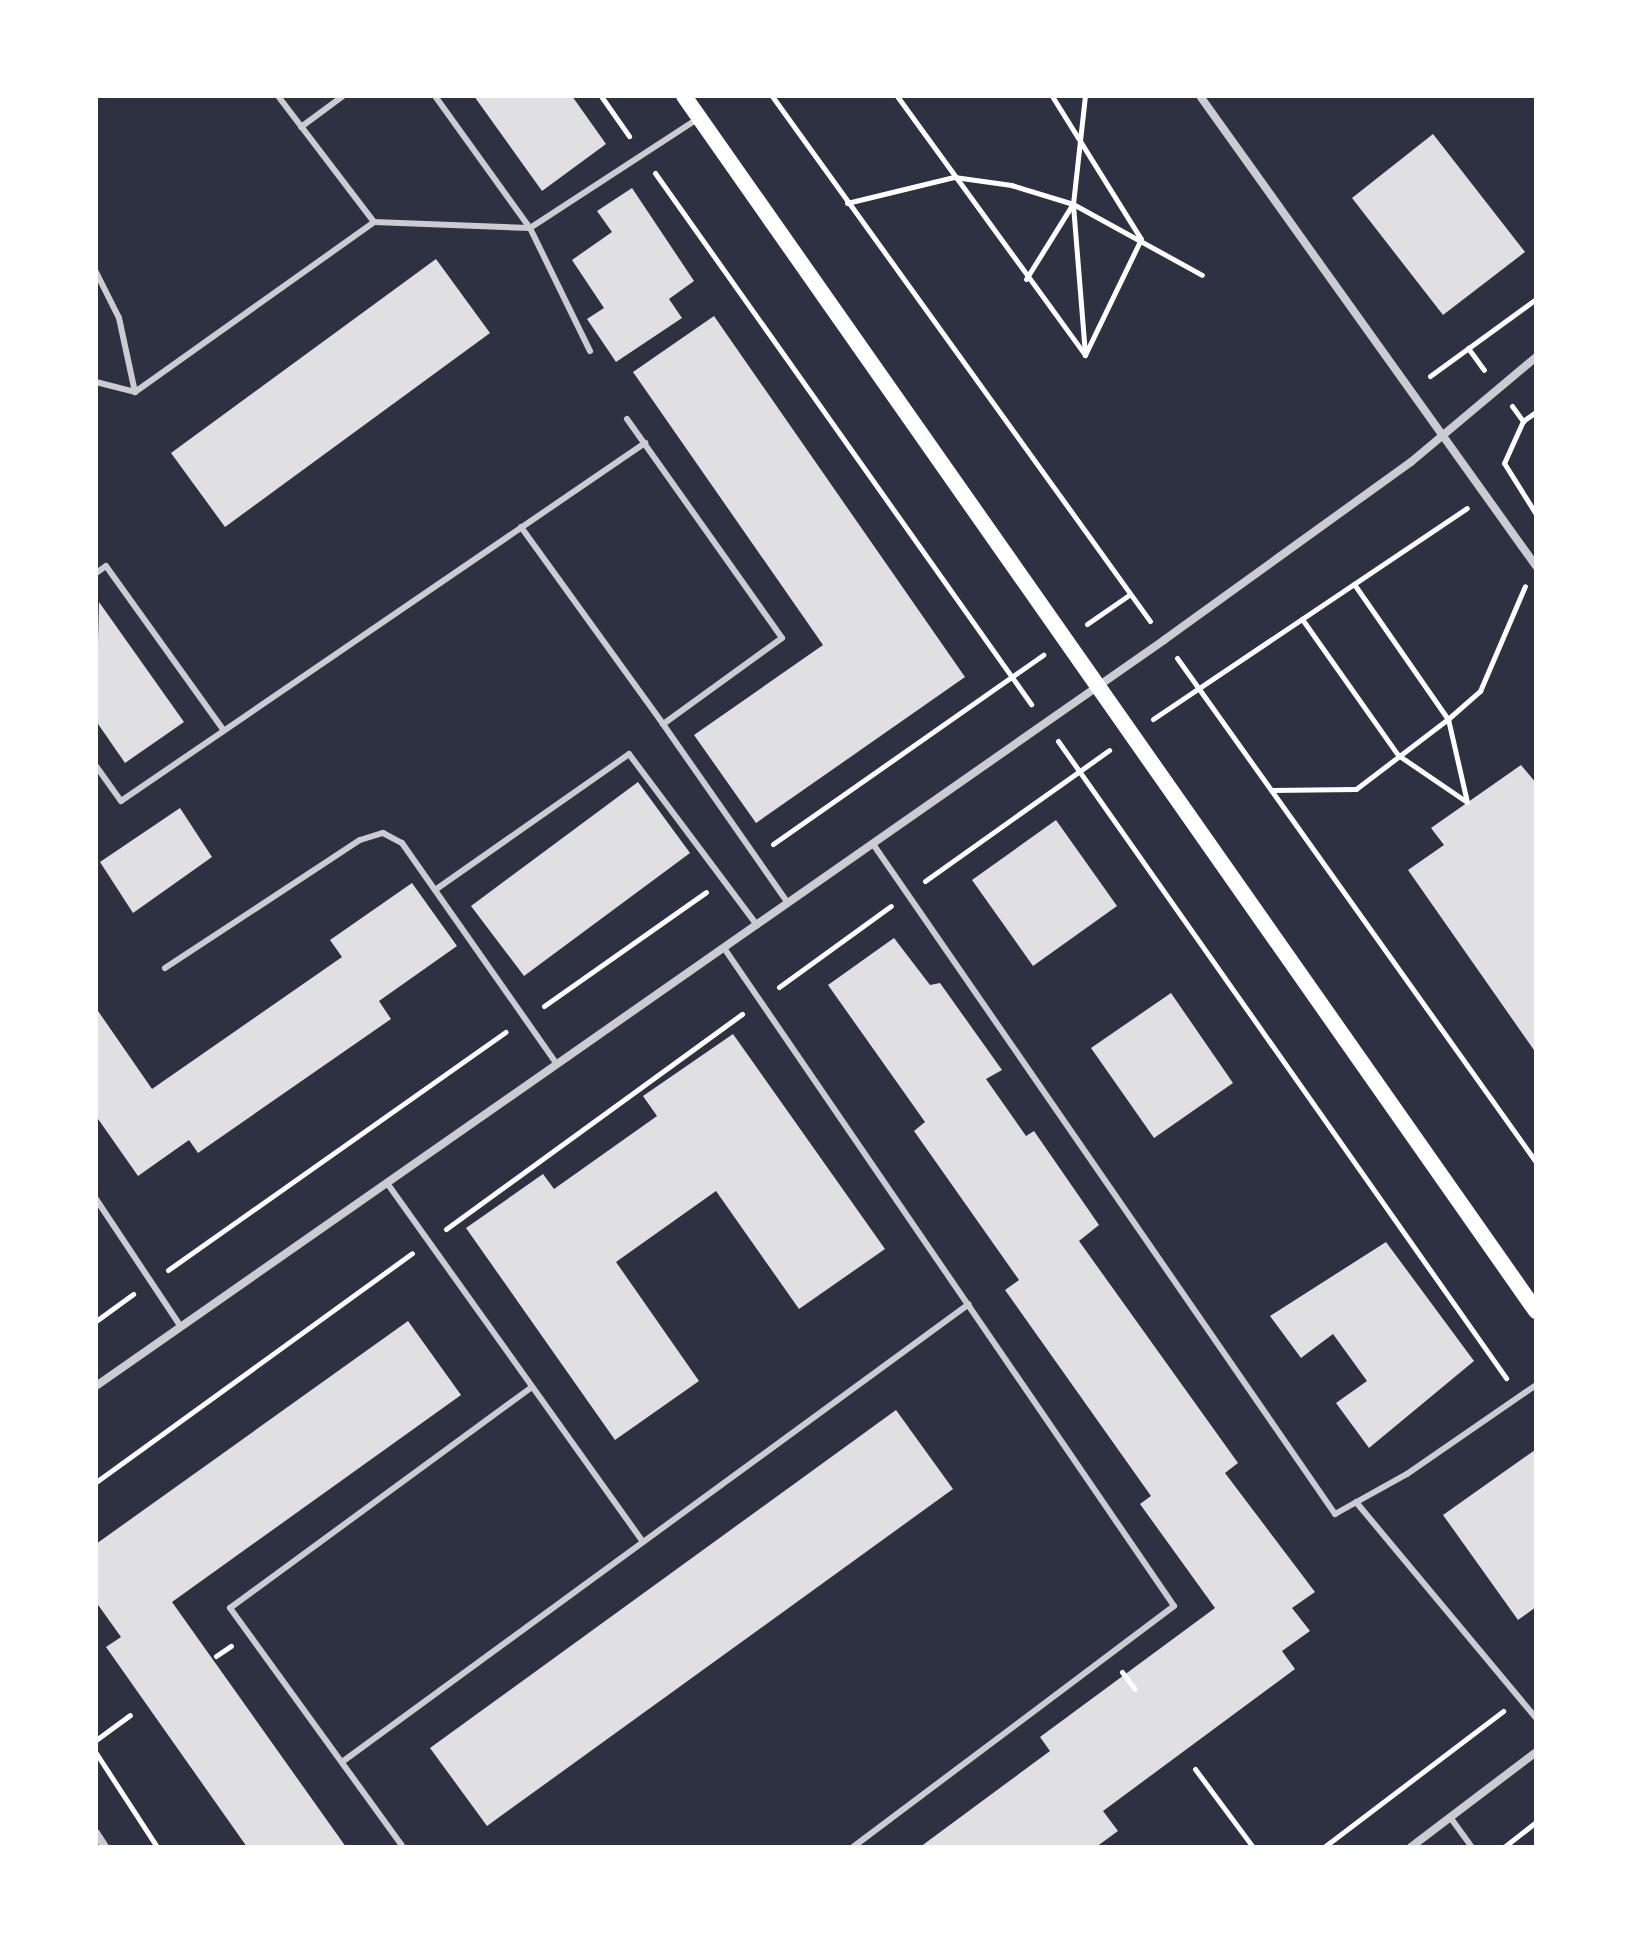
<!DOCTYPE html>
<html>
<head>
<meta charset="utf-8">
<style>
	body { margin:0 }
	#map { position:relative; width:1632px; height:1943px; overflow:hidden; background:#2d3142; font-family:Montserrat,sans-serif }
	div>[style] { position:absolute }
	.building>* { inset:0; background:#e0e0e3 }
	.path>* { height:5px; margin:-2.5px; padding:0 2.5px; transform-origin:2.5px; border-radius:2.5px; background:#fff }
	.service>* { height:6px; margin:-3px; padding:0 3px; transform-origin:3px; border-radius:3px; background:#caccd0 }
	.minor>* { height:8px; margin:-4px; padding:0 4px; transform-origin:4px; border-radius:4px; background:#caccd0 }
	.secondary>* { height:16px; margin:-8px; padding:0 8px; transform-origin:8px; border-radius:8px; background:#fff }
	span { translate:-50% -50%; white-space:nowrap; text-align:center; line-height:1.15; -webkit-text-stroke:6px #fff; paint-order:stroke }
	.frame { position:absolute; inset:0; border:98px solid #fff; pointer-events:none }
</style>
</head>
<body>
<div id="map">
	<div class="building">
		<div style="clip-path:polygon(474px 96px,572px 96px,606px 144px,542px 191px)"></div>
		<div style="clip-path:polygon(1433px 134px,1525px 252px,1443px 315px,1352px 198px)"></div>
		<div style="clip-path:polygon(632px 188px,694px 281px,669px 299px,682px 318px,616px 362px,587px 319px,604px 308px,572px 260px,612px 232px,597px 211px)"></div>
		<div style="clip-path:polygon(436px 259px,490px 333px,225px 527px,171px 453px)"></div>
		<div style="clip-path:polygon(714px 316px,965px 677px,756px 823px,694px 735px,823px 645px,633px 372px)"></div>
		<div style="clip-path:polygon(99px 602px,184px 722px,125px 763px,96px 721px)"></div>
		<div style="clip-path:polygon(1521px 765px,1536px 783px,1536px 1053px,1408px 870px,1444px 845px,1431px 828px)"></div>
		<div style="clip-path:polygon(638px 782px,690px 853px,524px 976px,471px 906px)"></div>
		<div style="clip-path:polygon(180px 808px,212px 857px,133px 913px,100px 862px)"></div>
		<div style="clip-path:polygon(1056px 820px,1117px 906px,1033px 966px,972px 880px)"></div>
		<div style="clip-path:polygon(412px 883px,457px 946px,379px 1001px,391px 1019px,198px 1153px,189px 1140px,138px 1176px,96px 1116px,96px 1008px,152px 1089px,342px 957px,330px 940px)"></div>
		<div style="clip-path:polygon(894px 938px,930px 985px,940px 983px,1002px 1070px,986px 1079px,1026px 1136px,1034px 1131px,1099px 1225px,1079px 1241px,1238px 1463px,1225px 1473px,1315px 1592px,1292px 1608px,1310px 1631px,1282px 1651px,1295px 1669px,1103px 1811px,1118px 1831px,1096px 1847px,920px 1847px,1050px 1751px,1040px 1737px,1215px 1608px,1140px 1504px,1151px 1496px,1005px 1290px,1019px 1280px,914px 1131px,925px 1122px,828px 985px)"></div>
		<div style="clip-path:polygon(1171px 993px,1233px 1083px,1154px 1138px,1091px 1048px)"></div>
		<div style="clip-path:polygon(733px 1034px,885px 1249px,799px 1309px,716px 1191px,616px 1262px,699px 1381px,615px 1440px,466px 1228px,543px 1174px,554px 1189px,657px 1116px,643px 1096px)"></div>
		<div style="clip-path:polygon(1386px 1242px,1474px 1361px,1369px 1448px,1336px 1403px,1367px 1381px,1333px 1334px,1301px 1358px,1270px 1316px)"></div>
		<div style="clip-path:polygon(408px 1321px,461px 1395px,172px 1602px,346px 1847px,247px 1847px,106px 1647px,121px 1637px,96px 1602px,96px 1544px)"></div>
		<div style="clip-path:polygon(896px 1410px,953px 1489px,487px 1826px,430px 1748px)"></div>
		<div style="clip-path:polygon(1535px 1450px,1536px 1607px,1518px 1620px,1443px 1515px)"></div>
	</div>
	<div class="path">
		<div style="left:601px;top:96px;width:49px;rotate:55deg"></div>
		<div style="left:772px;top:96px;width:647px;rotate:54.25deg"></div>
		<div style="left:897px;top:96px;width:320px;rotate:54deg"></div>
		<div style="left:1052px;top:96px;width:168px;rotate:58.1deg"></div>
		<div style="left:1141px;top:239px;width:129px;rotate:115.8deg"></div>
		<div style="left:655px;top:173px;width:651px;rotate:54.7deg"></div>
		<div style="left:847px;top:203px;width:110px;rotate:-13.7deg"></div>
		<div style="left:954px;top:177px;width:58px;rotate:8deg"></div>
		<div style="left:1011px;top:185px;width:65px;rotate:17deg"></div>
		<div style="left:1073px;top:204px;width:147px;rotate:28.8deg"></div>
		<div style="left:1026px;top:279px;width:87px;rotate:-58.1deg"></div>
		<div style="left:1468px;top:348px;width:27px;rotate:54deg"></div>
		<div style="left:1085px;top:354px;width:150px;rotate:-94.6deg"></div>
		<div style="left:1073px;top:204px;width:109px;rotate:-83.7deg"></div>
		<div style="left:1430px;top:376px;width:131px;rotate:-36deg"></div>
		<div style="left:1512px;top:406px;width:19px;rotate:54deg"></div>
		<div style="left:1523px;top:421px;width:46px;rotate:114.3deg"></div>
		<div style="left:1504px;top:463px;width:60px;rotate:57.9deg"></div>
		<div style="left:1523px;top:421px;width:16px;rotate:-35deg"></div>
		<div style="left:1354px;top:584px;width:165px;rotate:55.2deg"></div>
		<div style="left:1448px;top:719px;width:85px;rotate:77.1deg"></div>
		<div style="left:1302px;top:619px;width:166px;rotate:54.8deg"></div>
		<div style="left:1398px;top:755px;width:83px;rotate:34.3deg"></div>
		<div style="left:1087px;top:624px;width:51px;rotate:-34.6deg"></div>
		<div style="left:1177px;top:658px;width:619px;rotate:54.54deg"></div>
		<div style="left:1153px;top:719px;width:378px;rotate:-33.9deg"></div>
		<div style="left:1058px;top:741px;width:779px;rotate:54.88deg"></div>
		<div style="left:1271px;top:790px;width:85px;rotate:-0.7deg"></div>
		<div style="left:1356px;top:789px;width:116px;rotate:-37.3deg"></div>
		<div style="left:1448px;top:719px;width:43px;rotate:-41.2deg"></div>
		<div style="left:1480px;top:691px;width:114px;rotate:-66.8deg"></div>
		<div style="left:773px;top:844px;width:330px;rotate:-35deg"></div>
		<div style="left:925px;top:881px;width:226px;rotate:-35.4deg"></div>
		<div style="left:779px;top:987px;width:138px;rotate:-35.9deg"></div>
		<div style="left:544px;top:1006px;width:198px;rotate:-35.1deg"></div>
		<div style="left:446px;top:1229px;width:366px;rotate:-36deg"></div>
		<div style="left:168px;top:1270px;width:413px;rotate:-35.2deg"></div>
		<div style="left:96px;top:1321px;width:46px;rotate:-36.1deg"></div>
		<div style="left:96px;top:1482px;width:390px;rotate:-35.9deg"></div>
		<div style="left:216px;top:1656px;width:18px;rotate:-34deg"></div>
		<div style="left:1122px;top:1672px;width:21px;rotate:53deg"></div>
		<div style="left:96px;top:1740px;width:42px;rotate:-36.3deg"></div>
		<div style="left:96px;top:1753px;width:112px;rotate:57deg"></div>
		<div style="left:1195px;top:1769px;width:97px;rotate:53.4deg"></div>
		<div style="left:1324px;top:1847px;width:225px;rotate:-37.2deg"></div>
		<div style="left:1504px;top:1847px;width:41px;rotate:-38deg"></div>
	</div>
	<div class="service">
		<div style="left:278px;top:96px;width:158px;rotate:52.7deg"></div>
		<div style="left:435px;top:96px;width:163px;rotate:54.3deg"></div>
		<div style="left:530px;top:228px;width:137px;rotate:64deg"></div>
		<div style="left:301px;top:127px;width:52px;rotate:-36.4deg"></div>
		<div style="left:96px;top:272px;width:51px;rotate:63.4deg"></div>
		<div style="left:119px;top:318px;width:76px;rotate:77.8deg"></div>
		<div style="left:96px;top:382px;width:40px;rotate:14.4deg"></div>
		<div style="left:135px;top:392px;width:293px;rotate:-35.4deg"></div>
		<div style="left:374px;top:222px;width:156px;rotate:2.2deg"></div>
		<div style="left:530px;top:228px;width:202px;rotate:-33.1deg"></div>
		<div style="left:627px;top:419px;width:268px;rotate:54.7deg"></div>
		<div style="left:782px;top:638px;width:147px;rotate:144.1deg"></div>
		<div style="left:663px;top:724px;width:218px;rotate:55.1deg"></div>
		<div style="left:521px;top:527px;width:243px;rotate:54.2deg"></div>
		<div style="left:96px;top:573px;width:12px;rotate:-35deg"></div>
		<div style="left:106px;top:566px;width:199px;rotate:54.4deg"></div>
		<div style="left:96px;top:766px;width:43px;rotate:54.5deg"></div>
		<div style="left:121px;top:801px;width:635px;rotate:-34.34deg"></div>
		<div style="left:873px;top:844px;width:814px;rotate:55.41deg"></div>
		<div style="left:1335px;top:1514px;width:82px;rotate:-29.1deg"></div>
		<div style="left:1407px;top:1474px;width:157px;rotate:-34.6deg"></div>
		<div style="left:435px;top:890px;width:237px;rotate:-35deg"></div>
		<div style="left:629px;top:754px;width:214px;rotate:53.2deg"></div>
		<div style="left:724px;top:948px;width:797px;rotate:55.63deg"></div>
		<div style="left:1174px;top:1606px;width:401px;rotate:143.1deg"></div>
		<div style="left:165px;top:968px;width:233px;rotate:-33.3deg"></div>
		<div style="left:360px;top:840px;width:24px;rotate:-17deg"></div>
		<div style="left:383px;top:833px;width:21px;rotate:28deg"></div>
		<div style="left:402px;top:843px;width:269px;rotate:55deg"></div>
		<div style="left:387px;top:1183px;width:439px;rotate:54.5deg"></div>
		<div style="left:96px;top:1199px;width:154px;rotate:56.4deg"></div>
		<div style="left:1356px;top:1502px;width:281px;rotate:50.2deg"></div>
		<div style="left:342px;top:1762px;width:776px;rotate:-36.15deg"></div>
		<div style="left:1450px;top:1817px;width:37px;rotate:54deg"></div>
		<div style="left:403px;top:1847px;width:295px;rotate:-125.9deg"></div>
		<div style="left:230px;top:1608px;width:374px;rotate:-36.2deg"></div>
	</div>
	<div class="minor">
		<div style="left:1200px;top:96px;width:578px;rotate:54.44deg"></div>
		<div style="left:96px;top:1386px;width:1303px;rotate:-34.93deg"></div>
		<div style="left:1164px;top:640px;width:304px;rotate:-35.8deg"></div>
		<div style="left:1411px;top:462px;width:163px;rotate:-40deg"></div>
		<div style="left:96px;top:1833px;width:17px;rotate:57deg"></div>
		<div style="left:1411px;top:1847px;width:157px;rotate:-37.2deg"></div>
	</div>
	<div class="secondary">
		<div style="left:684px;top:96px;width:1484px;rotate:54.96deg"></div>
	</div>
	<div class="frame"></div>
</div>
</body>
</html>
